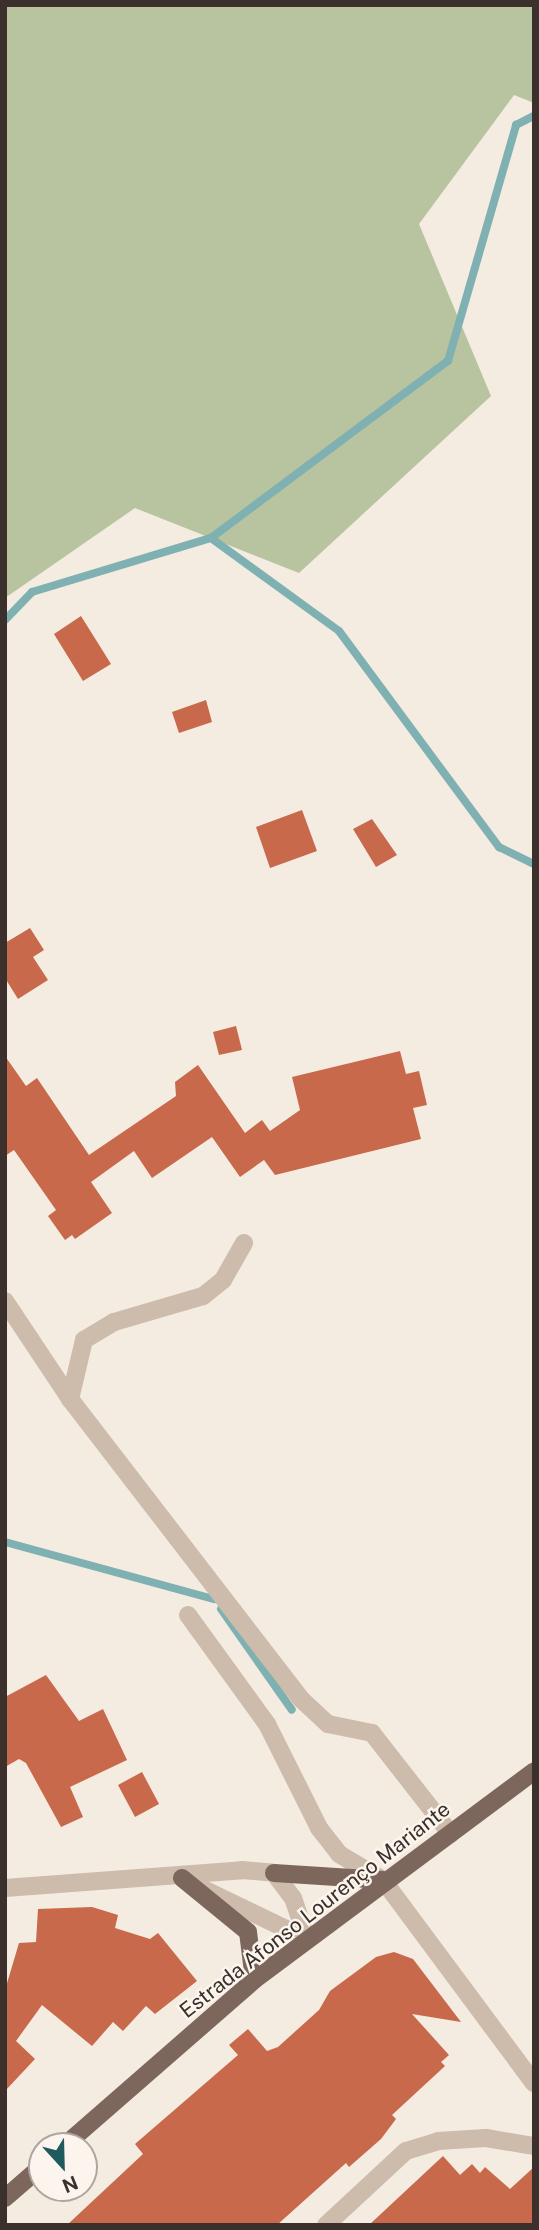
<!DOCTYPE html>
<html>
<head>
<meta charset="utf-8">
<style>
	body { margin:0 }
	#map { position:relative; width:539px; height:2230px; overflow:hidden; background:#f4ebe1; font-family:"Public Sans",sans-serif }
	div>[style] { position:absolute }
	.green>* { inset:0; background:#b8c4a0 }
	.stream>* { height:8px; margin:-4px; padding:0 4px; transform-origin:4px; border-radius:4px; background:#7fb0b2 }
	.building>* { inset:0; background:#c8694b }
	.minor>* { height:18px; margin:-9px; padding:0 9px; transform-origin:9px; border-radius:9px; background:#cdbbac }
	.major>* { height:18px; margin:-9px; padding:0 9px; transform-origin:9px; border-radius:9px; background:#7d675c }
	span { translate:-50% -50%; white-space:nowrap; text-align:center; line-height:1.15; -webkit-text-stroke:5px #fbf5ee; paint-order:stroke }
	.street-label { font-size:21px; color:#3b302b }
	.frame { position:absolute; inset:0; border:7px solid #3b302b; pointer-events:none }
	.north { position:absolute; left:28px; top:2132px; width:70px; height:70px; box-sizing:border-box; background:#fbf5ee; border:2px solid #aea6a0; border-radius:50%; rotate:158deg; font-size:19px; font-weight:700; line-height:28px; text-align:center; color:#3b302b }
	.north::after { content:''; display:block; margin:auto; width:24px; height:32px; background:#1f5a5e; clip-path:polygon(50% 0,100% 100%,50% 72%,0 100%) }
</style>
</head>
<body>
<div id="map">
	<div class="green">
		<div style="clip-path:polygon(5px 5px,534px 5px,534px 103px,514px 95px,419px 224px,491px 396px,299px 573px,135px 508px,5px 598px)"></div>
	</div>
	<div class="stream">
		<div style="left:211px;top:538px;width:158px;rotate:36deg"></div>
		<div style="left:339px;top:631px;width:269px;rotate:53.5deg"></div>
		<div style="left:499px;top:847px;width:39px;rotate:26deg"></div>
		<div style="left:5px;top:620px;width:39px;rotate:-46deg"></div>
		<div style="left:32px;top:592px;width:187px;rotate:-16.8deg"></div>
		<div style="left:211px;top:538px;width:296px;rotate:-36.8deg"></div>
		<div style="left:448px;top:361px;width:246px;rotate:-73.9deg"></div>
		<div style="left:516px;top:125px;width:20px;rotate:-27deg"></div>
		<div style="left:5px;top:1542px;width:217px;rotate:15.3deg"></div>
		<div style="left:221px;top:1609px;width:123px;rotate:54.9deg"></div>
	</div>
	<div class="building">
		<div style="clip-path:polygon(81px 616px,111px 664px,83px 681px,54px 634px)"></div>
		<div style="clip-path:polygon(206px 700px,212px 722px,179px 733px,172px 712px)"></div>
		<div style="clip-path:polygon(302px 810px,317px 851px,270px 868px,256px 827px)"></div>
		<div style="clip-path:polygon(372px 819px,397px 855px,376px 867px,353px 829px)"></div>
		<div style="clip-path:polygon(30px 928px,44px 950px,33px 957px,48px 980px,18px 999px,5px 978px,5px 943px)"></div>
		<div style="clip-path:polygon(236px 1026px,242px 1050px,219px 1055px,213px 1032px)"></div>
		<div style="clip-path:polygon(400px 1051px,406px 1074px,419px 1071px,427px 1105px,413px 1108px,421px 1139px,275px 1175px,264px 1160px,240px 1177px,212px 1137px,152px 1178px,134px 1151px,91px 1182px,112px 1213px,75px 1239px,72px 1235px,65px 1240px,48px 1216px,56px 1210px,14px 1150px,5px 1156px,5px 1056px,26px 1086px,37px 1078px,89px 1155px,176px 1096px,175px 1082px,198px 1065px,245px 1133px,262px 1120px,270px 1131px,300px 1110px,292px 1077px)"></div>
		<div style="clip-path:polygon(46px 1675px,79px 1721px,103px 1709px,127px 1760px,70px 1787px,83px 1817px,61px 1827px,26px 1763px,19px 1759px,5px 1767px,5px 1697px)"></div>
		<div style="clip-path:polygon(142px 1772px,159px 1804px,135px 1817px,118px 1785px)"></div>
		<div style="clip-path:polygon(92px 1907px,118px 1915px,115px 1928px,150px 1939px,158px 1933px,197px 1981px,155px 2014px,146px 2006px,123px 2031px,113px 2022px,92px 2046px,42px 2005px,16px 2041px,35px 2059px,5px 2091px,5px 1990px,19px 1943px,36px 1942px,38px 1909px)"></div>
		<div style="clip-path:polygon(394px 1952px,413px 1959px,461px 2022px,412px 2014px,449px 2055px,441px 2062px,445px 2066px,392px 2115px,396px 2119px,381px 2139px,349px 2167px,346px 2163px,277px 2225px,67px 2225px,143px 2154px,135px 2144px,238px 2055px,229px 2045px,248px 2029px,267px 2051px,278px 2047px,319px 2010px,330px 1991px,376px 1957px)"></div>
		<div style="clip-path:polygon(443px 2156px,460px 2175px,472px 2164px,480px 2173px,485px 2167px,510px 2189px,534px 2167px,534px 2225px,369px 2225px)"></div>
	</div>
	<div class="minor">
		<div style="left:244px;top:1243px;width:43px;rotate:119.6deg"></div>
		<div style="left:223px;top:1280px;width:26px;rotate:141deg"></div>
		<div style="left:203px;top:1296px;width:93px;rotate:163.7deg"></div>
		<div style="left:114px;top:1322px;width:35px;rotate:149deg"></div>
		<div style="left:84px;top:1340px;width:61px;rotate:103.3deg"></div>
		<div style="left:70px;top:1399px;width:379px;rotate:52.4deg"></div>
		<div style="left:301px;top:1699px;width:37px;rotate:43deg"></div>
		<div style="left:328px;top:1724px;width:45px;rotate:11.6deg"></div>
		<div style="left:372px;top:1733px;width:128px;rotate:52deg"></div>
		<div style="left:5px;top:1301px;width:118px;rotate:56.4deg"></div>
		<div style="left:188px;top:1615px;width:135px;rotate:54.1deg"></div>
		<div style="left:267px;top:1724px;width:116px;rotate:63.4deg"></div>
		<div style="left:319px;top:1828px;width:33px;rotate:52deg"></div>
		<div style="left:339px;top:1854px;width:51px;rotate:30.6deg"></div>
		<div style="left:383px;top:1880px;width:253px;rotate:53.4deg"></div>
		<div style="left:191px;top:1883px;width:129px;rotate:25.8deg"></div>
		<div style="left:5px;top:1888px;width:238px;rotate:-4.3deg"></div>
		<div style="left:242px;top:1870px;width:32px;rotate:5deg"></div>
		<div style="left:274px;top:1873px;width:31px;rotate:53deg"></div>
		<div style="left:293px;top:1898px;width:43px;rotate:71.1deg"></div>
		<div style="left:326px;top:2225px;width:109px;rotate:-42.8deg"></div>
		<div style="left:406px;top:2151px;width:34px;rotate:-17deg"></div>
		<div style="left:438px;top:2141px;width:48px;rotate:-3.6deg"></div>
		<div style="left:486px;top:2138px;width:49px;rotate:9.5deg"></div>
	</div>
	<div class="major">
		<div style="left:274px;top:1873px;width:109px;rotate:3.7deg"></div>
		<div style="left:182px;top:1878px;width:85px;rotate:39.3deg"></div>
		<div style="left:248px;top:1932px;width:48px;rotate:82.9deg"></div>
		<div style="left:64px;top:2146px;width:252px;rotate:-41.1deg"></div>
		<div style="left:254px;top:1980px;width:349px;rotate:-36.7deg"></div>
		<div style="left:5px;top:2198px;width:49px;rotate:-40.9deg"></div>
	</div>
	<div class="street-label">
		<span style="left:315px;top:1910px;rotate:-38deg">Estrada Afonso Lourenço Mariante</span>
	</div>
	<div class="frame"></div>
	<div class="north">N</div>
</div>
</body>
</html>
